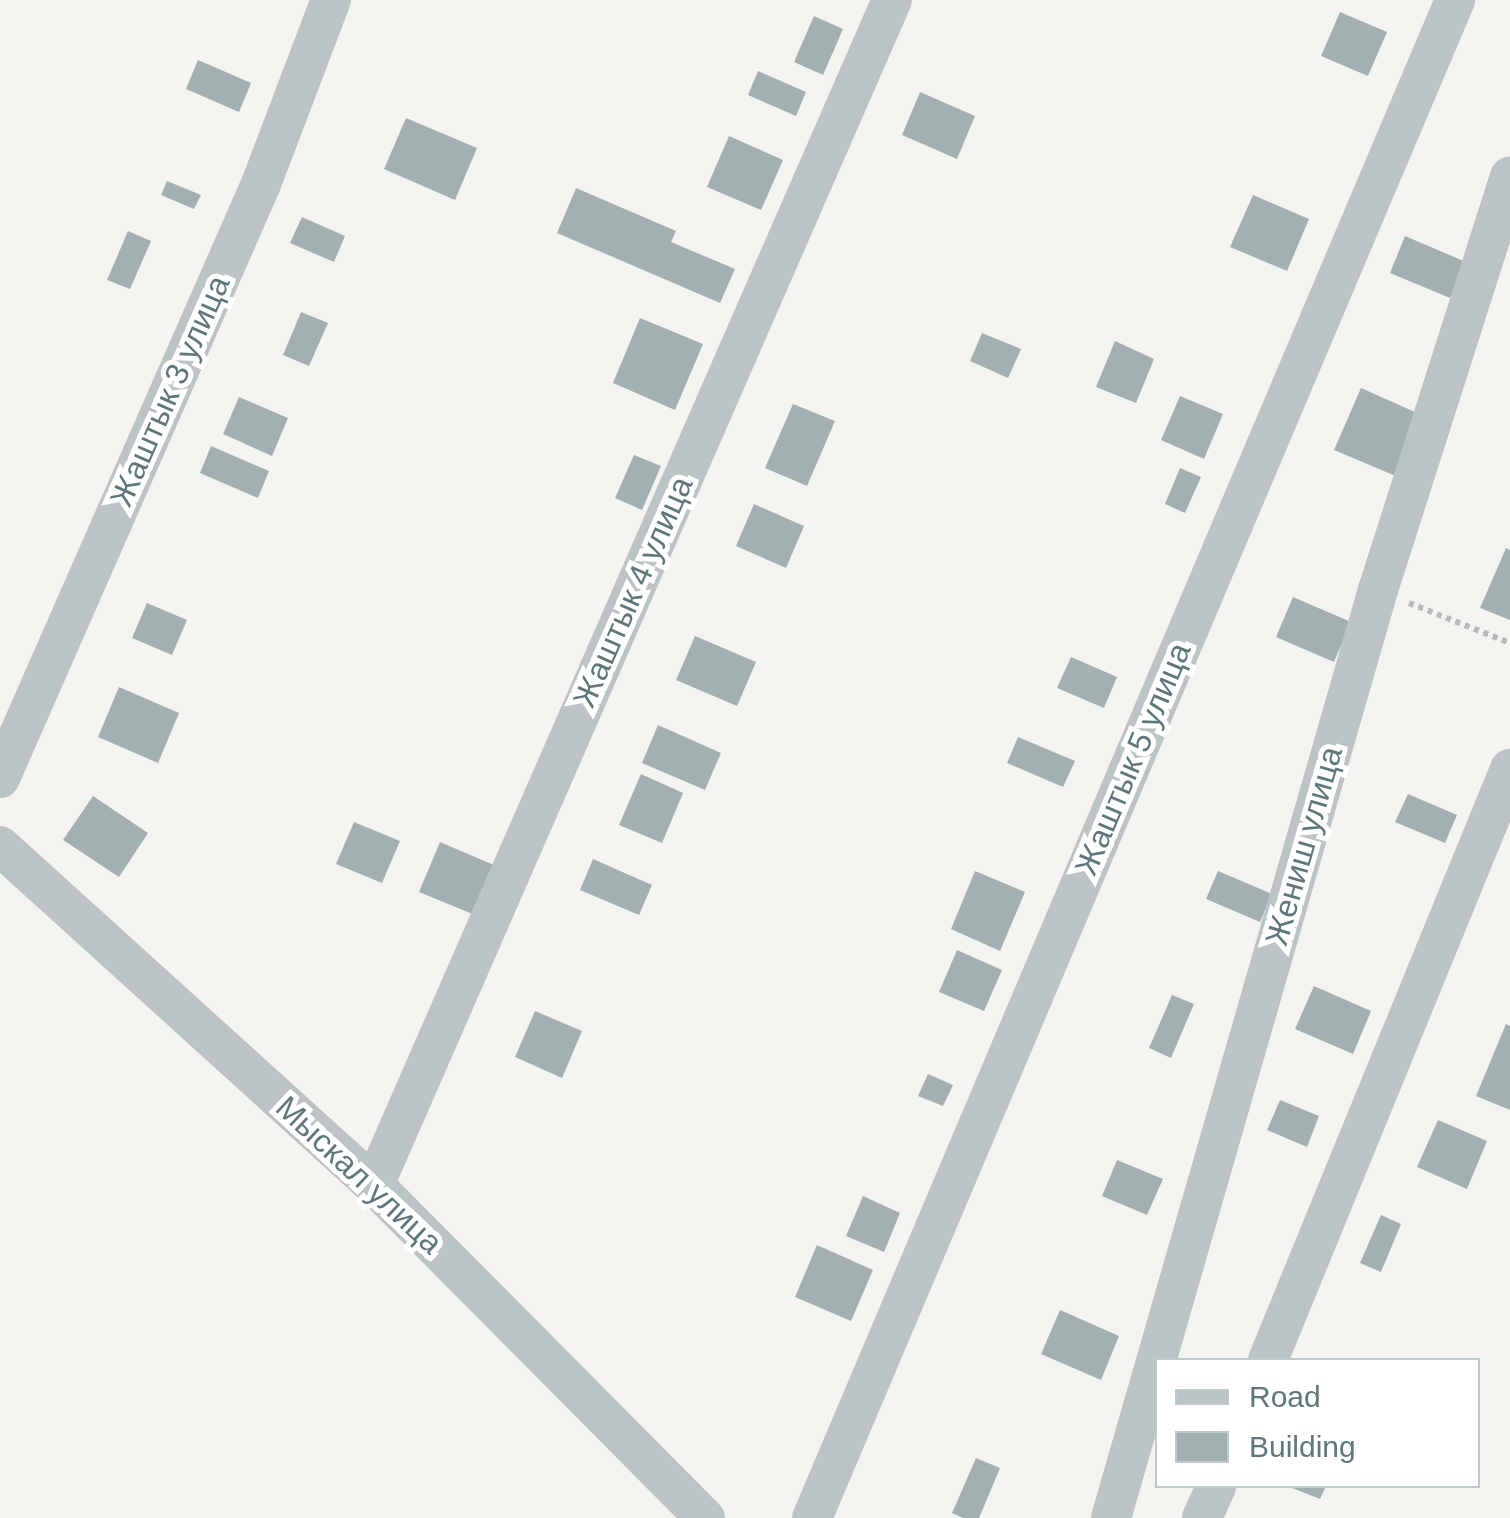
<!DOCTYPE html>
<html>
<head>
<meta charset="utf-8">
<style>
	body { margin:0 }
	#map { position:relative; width:1510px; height:1518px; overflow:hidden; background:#f4f3f0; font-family:Arial,sans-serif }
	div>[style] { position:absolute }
	.building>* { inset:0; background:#a3b0b2 }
	.path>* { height:6px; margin-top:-3px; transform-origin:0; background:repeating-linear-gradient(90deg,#b6bbbc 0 5px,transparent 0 10px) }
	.street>* { height:40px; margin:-20px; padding:0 20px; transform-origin:20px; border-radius:20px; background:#bcc3c5 }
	span { translate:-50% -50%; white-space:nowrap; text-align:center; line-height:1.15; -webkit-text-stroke:10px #fff; paint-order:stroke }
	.street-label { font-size:32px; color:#5e767c }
	.legend { position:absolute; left:1155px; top:1358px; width:325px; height:130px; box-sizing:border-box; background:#fff; border:2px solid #bfc8cb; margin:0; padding:12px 18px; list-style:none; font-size:30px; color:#5e767c }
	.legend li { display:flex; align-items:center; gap:20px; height:50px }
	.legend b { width:50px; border:2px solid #bfc8cb }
</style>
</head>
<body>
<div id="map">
	<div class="building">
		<div style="clip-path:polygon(1340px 12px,1387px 32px,1368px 76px,1321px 56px)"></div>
		<div style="clip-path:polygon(814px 16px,843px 29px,823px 75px,794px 62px)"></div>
		<div style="clip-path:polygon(198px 60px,251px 83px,239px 112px,186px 89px)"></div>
		<div style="clip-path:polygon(758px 71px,806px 92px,796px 116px,748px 95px)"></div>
		<div style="clip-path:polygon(920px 92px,975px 116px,957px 159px,902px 135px)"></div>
		<div style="clip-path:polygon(406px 118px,477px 148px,455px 200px,384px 169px)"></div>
		<div style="clip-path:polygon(729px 136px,783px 160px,761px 210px,707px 187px)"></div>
		<div style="clip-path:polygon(167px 181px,201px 195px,194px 209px,161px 195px)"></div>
		<div style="clip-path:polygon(576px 188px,676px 231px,671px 242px,735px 269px,720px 303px,557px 233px)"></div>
		<div style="clip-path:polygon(1253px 195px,1309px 219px,1287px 271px,1230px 247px)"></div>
		<div style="clip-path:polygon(302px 217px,345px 236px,334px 262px,290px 243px)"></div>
		<div style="clip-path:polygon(128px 231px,151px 241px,130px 289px,107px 280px)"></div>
		<div style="clip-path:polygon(1405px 236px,1466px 262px,1450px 298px,1390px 273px)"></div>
		<div style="clip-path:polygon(301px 312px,328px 323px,309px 366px,283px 355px)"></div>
		<div style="clip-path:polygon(640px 318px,703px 344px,675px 410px,613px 383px)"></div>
		<div style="clip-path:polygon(982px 333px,1021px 349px,1008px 378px,970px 361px)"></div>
		<div style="clip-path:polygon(1115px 341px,1154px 359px,1136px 403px,1096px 387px)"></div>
		<div style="clip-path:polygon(1361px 388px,1424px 416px,1398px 477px,1334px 450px)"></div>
		<div style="clip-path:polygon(1180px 396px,1223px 414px,1204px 459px,1161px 440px)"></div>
		<div style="clip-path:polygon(239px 397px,288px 418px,272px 456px,223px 434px)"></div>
		<div style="clip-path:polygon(793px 404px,835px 421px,807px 486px,765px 468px)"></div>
		<div style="clip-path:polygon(211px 446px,269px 471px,258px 498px,200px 473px)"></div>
		<div style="clip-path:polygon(634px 455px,661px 466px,642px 510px,615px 498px)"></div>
		<div style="clip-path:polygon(1180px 468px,1201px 477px,1185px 513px,1165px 504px)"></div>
		<div style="clip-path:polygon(754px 504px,804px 526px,786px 568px,736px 546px)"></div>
		<div style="clip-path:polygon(1506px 548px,1510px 550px,1510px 620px,1480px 608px)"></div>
		<div style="clip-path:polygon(1293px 597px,1351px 622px,1334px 662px,1276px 637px)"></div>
		<div style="clip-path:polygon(147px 603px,187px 620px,172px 655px,132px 638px)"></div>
		<div style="clip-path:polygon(695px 636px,756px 662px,737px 706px,676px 680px)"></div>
		<div style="clip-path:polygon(1071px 657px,1117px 677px,1104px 708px,1057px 688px)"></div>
		<div style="clip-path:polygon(119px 687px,179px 713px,158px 763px,98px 737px)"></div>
		<div style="clip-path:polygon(658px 725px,721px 753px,705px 790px,642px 763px)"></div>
		<div style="clip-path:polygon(1018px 737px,1075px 761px,1063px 787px,1007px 763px)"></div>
		<div style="clip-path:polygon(641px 774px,683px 793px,662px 843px,619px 825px)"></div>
		<div style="clip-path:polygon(1408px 794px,1457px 815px,1445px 843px,1395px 822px)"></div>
		<div style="clip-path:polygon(93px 796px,148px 833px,119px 877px,63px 840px)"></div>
		<div style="clip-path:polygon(354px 822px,400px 841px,382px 883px,336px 864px)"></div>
		<div style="clip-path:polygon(440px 842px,496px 866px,475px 915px,419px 892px)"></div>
		<div style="clip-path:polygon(593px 859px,652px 885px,639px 915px,580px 890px)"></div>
		<div style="clip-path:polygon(975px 871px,1025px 892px,1000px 951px,951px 929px)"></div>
		<div style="clip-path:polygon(1218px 871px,1272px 894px,1260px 922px,1206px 899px)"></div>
		<div style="clip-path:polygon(957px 950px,1002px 970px,984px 1011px,939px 992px)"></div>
		<div style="clip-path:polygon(1314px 986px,1371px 1011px,1353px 1054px,1295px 1029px)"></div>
		<div style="clip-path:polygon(1172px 995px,1194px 1004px,1171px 1058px,1149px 1048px)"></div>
		<div style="clip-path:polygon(535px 1011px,582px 1031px,562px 1078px,515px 1057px)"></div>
		<div style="clip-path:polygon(1506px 1024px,1510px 1026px,1510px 1110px,1476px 1096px)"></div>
		<div style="clip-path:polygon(928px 1074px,953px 1085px,943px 1106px,918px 1096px)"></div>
		<div style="clip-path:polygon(1280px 1100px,1319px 1116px,1307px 1147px,1267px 1130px)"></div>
		<div style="clip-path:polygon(1438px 1120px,1487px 1141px,1467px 1189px,1417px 1167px)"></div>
		<div style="clip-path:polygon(1117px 1160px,1163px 1179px,1147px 1215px,1102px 1196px)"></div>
		<div style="clip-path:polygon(863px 1196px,900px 1213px,884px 1252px,846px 1236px)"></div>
		<div style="clip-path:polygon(1381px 1215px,1401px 1224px,1381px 1272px,1360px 1263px)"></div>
		<div style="clip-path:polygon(817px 1245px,873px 1270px,851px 1321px,795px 1297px)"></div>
		<div style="clip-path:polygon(1060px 1310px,1119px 1336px,1101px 1380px,1041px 1354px)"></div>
		<div style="clip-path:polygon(976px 1458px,1000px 1468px,979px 1518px,963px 1518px,952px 1513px)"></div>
		<div style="clip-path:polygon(1287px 1486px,1326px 1486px,1320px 1499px)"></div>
	</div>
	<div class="path">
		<div style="left:1409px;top:603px;width:109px;rotate:21.6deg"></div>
	</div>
	<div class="street">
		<div style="left:0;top:778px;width:649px;rotate:-66.28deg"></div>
		<div style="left:261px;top:184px;width:197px;rotate:-69.2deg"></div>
		<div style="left:0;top:846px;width:505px;rotate:42.19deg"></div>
		<div style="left:374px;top:1185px;width:470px;rotate:45.2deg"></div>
		<div style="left:374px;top:1185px;width:1293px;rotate:-66.39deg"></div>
		<div style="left:1268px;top:1360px;width:639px;rotate:-67.73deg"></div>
		<div style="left:812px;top:1518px;width:1649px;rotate:-67.04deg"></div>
		<div style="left:1111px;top:1518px;width:966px;rotate:-73.95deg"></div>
		<div style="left:1378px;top:590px;width:434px;rotate:-72.3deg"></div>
		<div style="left:1202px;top:1518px;width:35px;rotate:-66deg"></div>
	</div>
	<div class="street-label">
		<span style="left:170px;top:391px;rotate:-66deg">Жаштык 3 улица</span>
		<span style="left:633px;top:592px;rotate:-66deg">Жаштык 4 улица</span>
		<span style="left:1133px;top:759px;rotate:-67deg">Жаштык 5 улица</span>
		<span style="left:1304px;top:846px;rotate:-74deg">Жениш улица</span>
		<span style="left:359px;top:1175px;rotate:43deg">Мыскал улица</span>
	</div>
	<ul class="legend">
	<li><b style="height:12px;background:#bcc3c5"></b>Road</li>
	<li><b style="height:28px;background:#a3b0b2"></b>Building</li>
	</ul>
</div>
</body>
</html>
